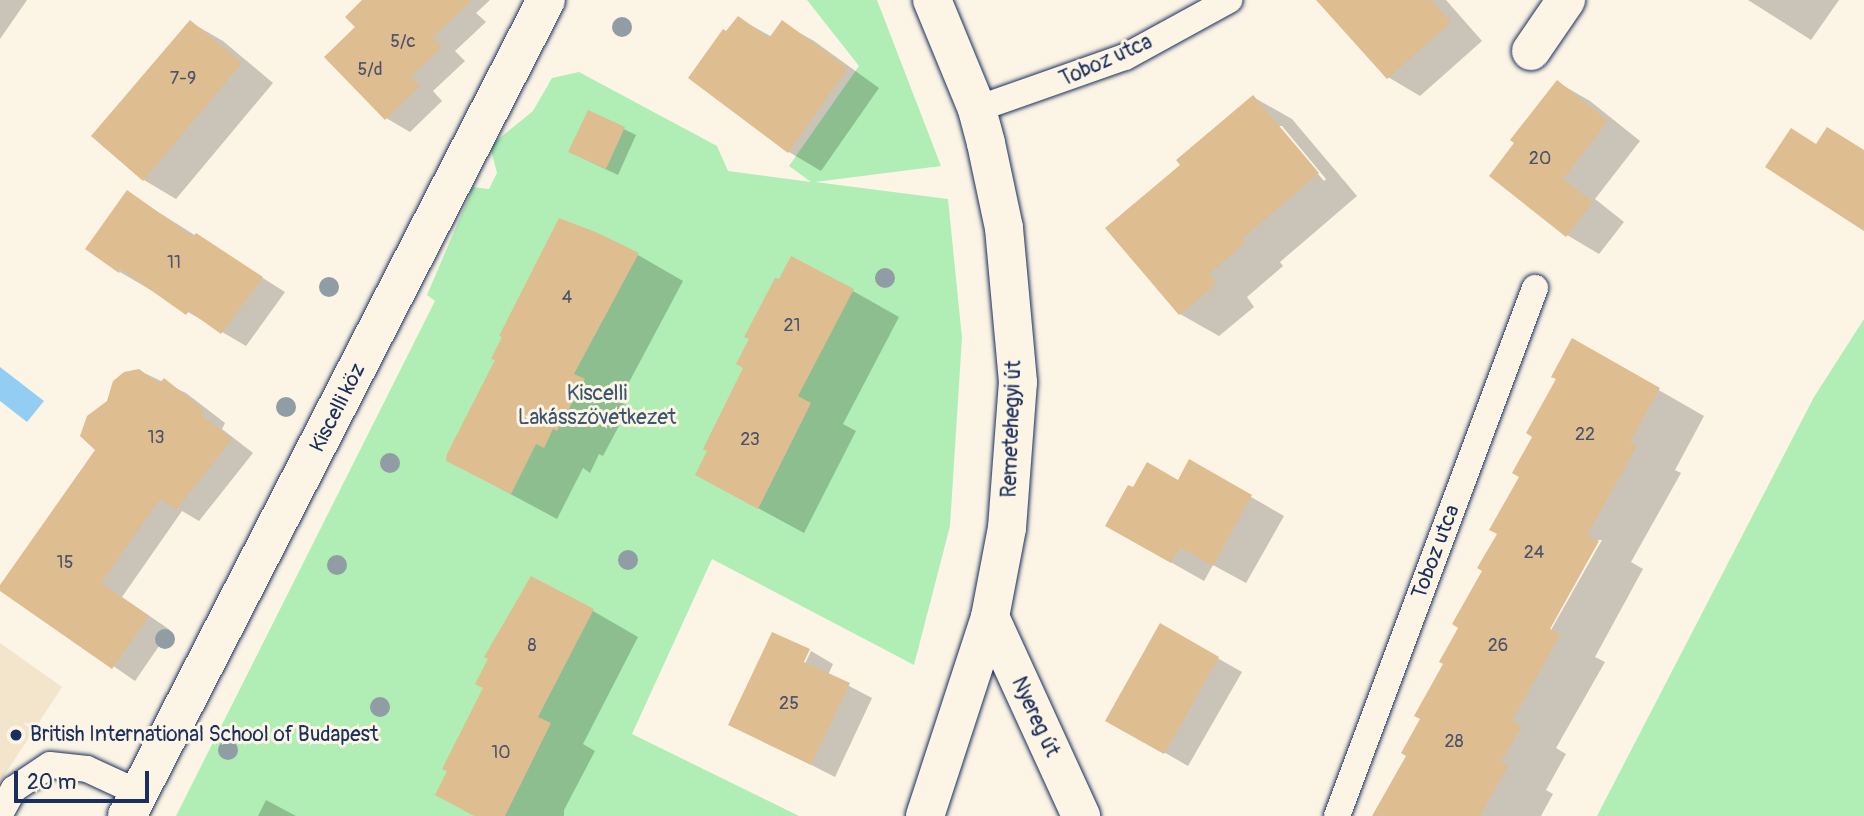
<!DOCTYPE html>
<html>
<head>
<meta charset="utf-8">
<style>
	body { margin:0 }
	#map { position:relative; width:1864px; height:816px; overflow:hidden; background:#fcf5e5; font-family:Pangolin,sans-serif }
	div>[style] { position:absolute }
	.built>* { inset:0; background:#f3e4cc }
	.green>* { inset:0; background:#b0eeb5 }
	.water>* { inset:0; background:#94cdf4 }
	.shadow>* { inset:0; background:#0003 }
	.building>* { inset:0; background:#debd90 }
	.roads { filter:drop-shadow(0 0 2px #1b2f5e) drop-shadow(0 0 2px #1b2f5e) }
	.lane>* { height:26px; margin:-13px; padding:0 13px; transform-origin:13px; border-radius:13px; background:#fcf5e5 }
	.street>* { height:38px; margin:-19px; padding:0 19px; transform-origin:19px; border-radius:19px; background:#fcf5e5 }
	.trees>* { width:20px; height:20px; margin:-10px; border-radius:50%; background:#919da4 }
	.dots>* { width:19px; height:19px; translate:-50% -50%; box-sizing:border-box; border:4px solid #fcf5e5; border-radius:50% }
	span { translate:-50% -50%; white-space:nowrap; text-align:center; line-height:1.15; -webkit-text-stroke:6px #fcf5e5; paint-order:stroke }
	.number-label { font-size:18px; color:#4c526a }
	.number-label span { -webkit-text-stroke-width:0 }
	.street-label { font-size:21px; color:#1b2f5e }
	.park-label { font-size:21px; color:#39556f }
	.poi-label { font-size:21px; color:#1b2f5e }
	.left { translate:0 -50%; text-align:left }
	.scale { position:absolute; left:14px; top:771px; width:135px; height:32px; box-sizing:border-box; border:4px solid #1b2f5e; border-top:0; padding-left:9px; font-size:21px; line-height:24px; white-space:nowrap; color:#1b2f5e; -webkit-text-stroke:5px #fcf5e5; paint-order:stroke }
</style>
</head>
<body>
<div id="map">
	<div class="built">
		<div style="clip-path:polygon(0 643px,62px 687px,0 782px)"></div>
	</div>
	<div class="green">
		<div style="clip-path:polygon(807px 0,877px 0,941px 166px,815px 182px,948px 199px,962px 338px,950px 526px,914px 665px,712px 559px,632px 734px,799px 816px,176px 816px,435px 301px,427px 295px,473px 187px,489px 189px,497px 173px,490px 146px,533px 111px,552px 78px,579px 72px,717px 146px,728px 171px,811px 182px,789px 166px,859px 66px)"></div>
		<div style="clip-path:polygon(1864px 319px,1864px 816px,1597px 816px,1814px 397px)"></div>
	</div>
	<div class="water">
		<div style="clip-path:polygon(0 367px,44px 401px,27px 422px,0 401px)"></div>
	</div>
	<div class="shadow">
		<div style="clip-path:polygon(0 0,27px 0,0 39px)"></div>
		<div style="clip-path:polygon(365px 0,490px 0,476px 13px,486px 22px,455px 51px,465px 61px,433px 91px,442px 101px,410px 132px,386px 118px,357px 28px)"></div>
		<div style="clip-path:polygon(1319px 0,1446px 0,1482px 41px,1420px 96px,1388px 77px)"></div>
		<div style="clip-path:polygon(1748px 0,1839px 0,1811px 40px)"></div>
		<div style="clip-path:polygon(738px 18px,772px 37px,782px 23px,814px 41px,879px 88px,821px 171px,789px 152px,727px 33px)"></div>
		<div style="clip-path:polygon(190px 22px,223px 41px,273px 83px,176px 199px,144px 180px)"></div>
		<div style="clip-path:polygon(1557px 82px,1590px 101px,1640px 141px,1595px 199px,1624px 222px,1599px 254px,1567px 235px,1491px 176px)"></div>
		<div style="clip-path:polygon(evenodd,1253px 97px,1292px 119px,1357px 196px,1280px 262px,1283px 266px,1247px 297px,1254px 307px,1219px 336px,1180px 314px,1182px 165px,1253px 97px,1278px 126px,1282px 126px,1326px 179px,1324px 181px,1278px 126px)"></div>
		<div style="clip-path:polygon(589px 112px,636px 135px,618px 175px,582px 158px)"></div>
		<div style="clip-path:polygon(128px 193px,285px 292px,246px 346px,120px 272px)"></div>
		<div style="clip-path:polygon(638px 255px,683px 281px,619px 401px,629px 407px,603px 456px,599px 454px,590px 473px,583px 468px,557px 519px,449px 461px)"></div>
		<div style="clip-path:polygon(853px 291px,899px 317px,843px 424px,856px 431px,804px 533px,743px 500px,746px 367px,751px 339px)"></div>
		<div style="clip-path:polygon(evenodd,1573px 341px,1704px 416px,1675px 470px,1681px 473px,1631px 562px,1643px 569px,1595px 657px,1605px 662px,1556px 748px,1566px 754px,1546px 790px,1553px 794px,1541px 816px,1383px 816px,1499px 534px,1573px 341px,1598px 540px,1602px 540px,1547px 637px,1544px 636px,1598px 540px)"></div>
		<div style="clip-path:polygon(138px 370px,186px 393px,225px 423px,222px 429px,253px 453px,199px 521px,182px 511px,122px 597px,170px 630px,135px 681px,0 588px,97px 450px,108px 402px)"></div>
		<div style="clip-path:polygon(1190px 462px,1284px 516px,1246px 583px,1213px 565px,1204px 581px,1107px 526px,1134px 489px,1179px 482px)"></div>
		<div style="clip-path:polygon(593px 611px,638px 637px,583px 744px,595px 751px,564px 810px,564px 816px,475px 816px,490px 658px)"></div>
		<div style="clip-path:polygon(1161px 626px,1242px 672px,1188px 766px,1108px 720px)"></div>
		<div style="clip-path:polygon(811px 651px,833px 664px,828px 675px,872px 698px,835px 777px,731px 724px,799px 669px,802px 670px)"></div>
		<div style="clip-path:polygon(266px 800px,296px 816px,258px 816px)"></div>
	</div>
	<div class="building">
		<div style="clip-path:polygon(362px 0,472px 0,433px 37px,442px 47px,411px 77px,420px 86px,385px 120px,324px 57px,355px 27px,345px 17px)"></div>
		<div style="clip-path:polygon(1316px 0,1431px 0,1451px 22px,1387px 79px)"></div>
		<div style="clip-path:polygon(738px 16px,769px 38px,782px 20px,848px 68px,788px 153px,688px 78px,723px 29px,726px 31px)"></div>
		<div style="clip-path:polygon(190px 20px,242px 63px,143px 181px,91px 136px)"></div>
		<div style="clip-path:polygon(1557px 80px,1608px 121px,1563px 179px,1593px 202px,1566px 237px,1489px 176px,1514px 143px,1510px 140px)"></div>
		<div style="clip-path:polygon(1253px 95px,1319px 173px,1242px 239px,1245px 243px,1209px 274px,1217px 284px,1179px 315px,1105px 228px,1180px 165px,1176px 160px)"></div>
		<div style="clip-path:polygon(588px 110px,625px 127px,606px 169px,568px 152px)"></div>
		<div style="clip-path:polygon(1827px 127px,1864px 150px,1864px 231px,1765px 167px,1791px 128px,1816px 144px)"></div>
		<div style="clip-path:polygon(127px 190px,193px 237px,196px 233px,263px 277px,221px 334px,189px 311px,186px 315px,121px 269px,119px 273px,85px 249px)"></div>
		<div style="clip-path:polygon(559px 218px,598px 233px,639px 253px,574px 374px,585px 379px,557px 431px,553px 429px,544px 448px,536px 444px,511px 494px,446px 461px,447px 454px,495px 360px,491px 359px,502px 337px,499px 336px)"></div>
		<div style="clip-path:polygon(791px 256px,854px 289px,798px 396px,811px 403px,758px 509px,695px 475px,707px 451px,703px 449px,743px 368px,736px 364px,749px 339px,744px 337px,775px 278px,779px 279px)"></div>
		<div style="clip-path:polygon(1572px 338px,1660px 388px,1630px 442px,1637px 446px,1587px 535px,1599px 541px,1550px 629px,1560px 635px,1512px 721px,1522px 726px,1501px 762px,1508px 766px,1480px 816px,1372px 816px,1406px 756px,1401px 753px,1420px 719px,1414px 716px,1443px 664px,1439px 662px,1458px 628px,1452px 624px,1482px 571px,1477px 568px,1497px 534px,1489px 530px,1519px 477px,1512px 473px,1532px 437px,1526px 433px,1556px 379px,1551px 377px)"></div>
		<div style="clip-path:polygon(139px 369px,159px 384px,164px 378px,204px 410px,201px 415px,232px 439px,176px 510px,160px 499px,101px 583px,149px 616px,112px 669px,0 591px,0 585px,95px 450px,80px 436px,87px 416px,107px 401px,113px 381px,124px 372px)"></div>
		<div style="clip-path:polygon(1189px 459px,1252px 495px,1213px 566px,1180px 547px,1171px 563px,1105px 526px,1128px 485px,1133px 487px,1147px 462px,1178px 480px)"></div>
		<div style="clip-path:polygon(531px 576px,594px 609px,538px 717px,551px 723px,505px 816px,474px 816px,435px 795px,447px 771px,442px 769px,483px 688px,475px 684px,488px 659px,484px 657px)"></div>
		<div style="clip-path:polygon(1160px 623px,1219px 657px,1164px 754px,1105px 721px)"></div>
		<div style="clip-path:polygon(772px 632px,810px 649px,804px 662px,850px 683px,811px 765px,728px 725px)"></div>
	</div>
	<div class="roads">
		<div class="lane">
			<div style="left:977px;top:109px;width:157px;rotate:-19.4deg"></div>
			<div style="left:1125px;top:57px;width:119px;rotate:-28.7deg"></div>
			<div style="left:0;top:814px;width:29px;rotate:-61deg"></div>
			<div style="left:14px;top:789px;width:43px;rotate:-33.7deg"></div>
			<div style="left:50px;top:765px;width:37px;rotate:6deg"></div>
			<div style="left:87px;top:769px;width:57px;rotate:24.8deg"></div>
			<div style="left:1337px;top:816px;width:564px;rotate:-69.44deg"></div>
		</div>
		<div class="street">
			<div style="left:1531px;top:51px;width:62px;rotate:-55.5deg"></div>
			<div style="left:990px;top:617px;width:219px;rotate:65.4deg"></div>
			<div style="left:127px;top:816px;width:917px;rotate:-62.82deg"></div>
			<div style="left:925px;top:816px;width:209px;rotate:-71.9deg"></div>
			<div style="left:990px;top:617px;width:91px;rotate:-79.2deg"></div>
			<div style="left:1007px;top:528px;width:146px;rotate:-85.7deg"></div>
			<div style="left:1018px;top:382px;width:155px;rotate:-95.2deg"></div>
			<div style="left:1004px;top:228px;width:87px;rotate:-102deg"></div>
			<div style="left:986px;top:143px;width:35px;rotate:-105deg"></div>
			<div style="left:977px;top:109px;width:118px;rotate:-112.4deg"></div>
		</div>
	</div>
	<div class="trees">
		<div style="left:622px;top:27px"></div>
		<div style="left:885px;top:278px"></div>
		<div style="left:329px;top:287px"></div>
		<div style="left:286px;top:407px"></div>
		<div style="left:390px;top:463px"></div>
		<div style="left:628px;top:560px"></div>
		<div style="left:337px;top:565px"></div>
		<div style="left:165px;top:639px"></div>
		<div style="left:380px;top:707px"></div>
		<div style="left:228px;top:750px"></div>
	</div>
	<div class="dots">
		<div style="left:16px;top:735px;background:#1b2f5e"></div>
	</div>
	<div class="number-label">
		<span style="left:403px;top:42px">5/c</span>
		<span style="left:370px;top:70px">5/d</span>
		<span style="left:183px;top:79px">7-9</span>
		<span style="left:1540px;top:159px">20</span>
		<span style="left:174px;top:263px">11</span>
		<span style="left:567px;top:298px">4</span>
		<span style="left:792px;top:326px">21</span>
		<span style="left:1585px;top:435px">22</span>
		<span style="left:156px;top:438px">13</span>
		<span style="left:750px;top:440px">23</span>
		<span style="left:1534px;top:553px">24</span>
		<span style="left:65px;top:563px">15</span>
		<span style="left:532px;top:646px">8</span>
		<span style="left:1498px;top:646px">26</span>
		<span style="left:789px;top:704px">25</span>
		<span style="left:1454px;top:742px">28</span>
		<span style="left:501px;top:753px">10</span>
	</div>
	<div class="street-label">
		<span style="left:1106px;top:61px;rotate:-24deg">Toboz utca</span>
		<span style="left:338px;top:408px;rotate:-63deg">Kiscelli köz</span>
		<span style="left:1012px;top:429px;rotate:-88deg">Remetehegyi út</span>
		<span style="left:1436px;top:552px;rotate:-69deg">Toboz utca</span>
		<span style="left:1035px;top:717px;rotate:65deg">Nyereg út</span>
	</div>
	<div class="park-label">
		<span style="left:597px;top:406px">Kiscelli<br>Lakásszövetkezet</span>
	</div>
	<div class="poi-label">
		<span class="left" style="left:30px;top:735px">British International School of Budapest</span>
	</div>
	<div class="scale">20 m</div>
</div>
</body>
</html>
